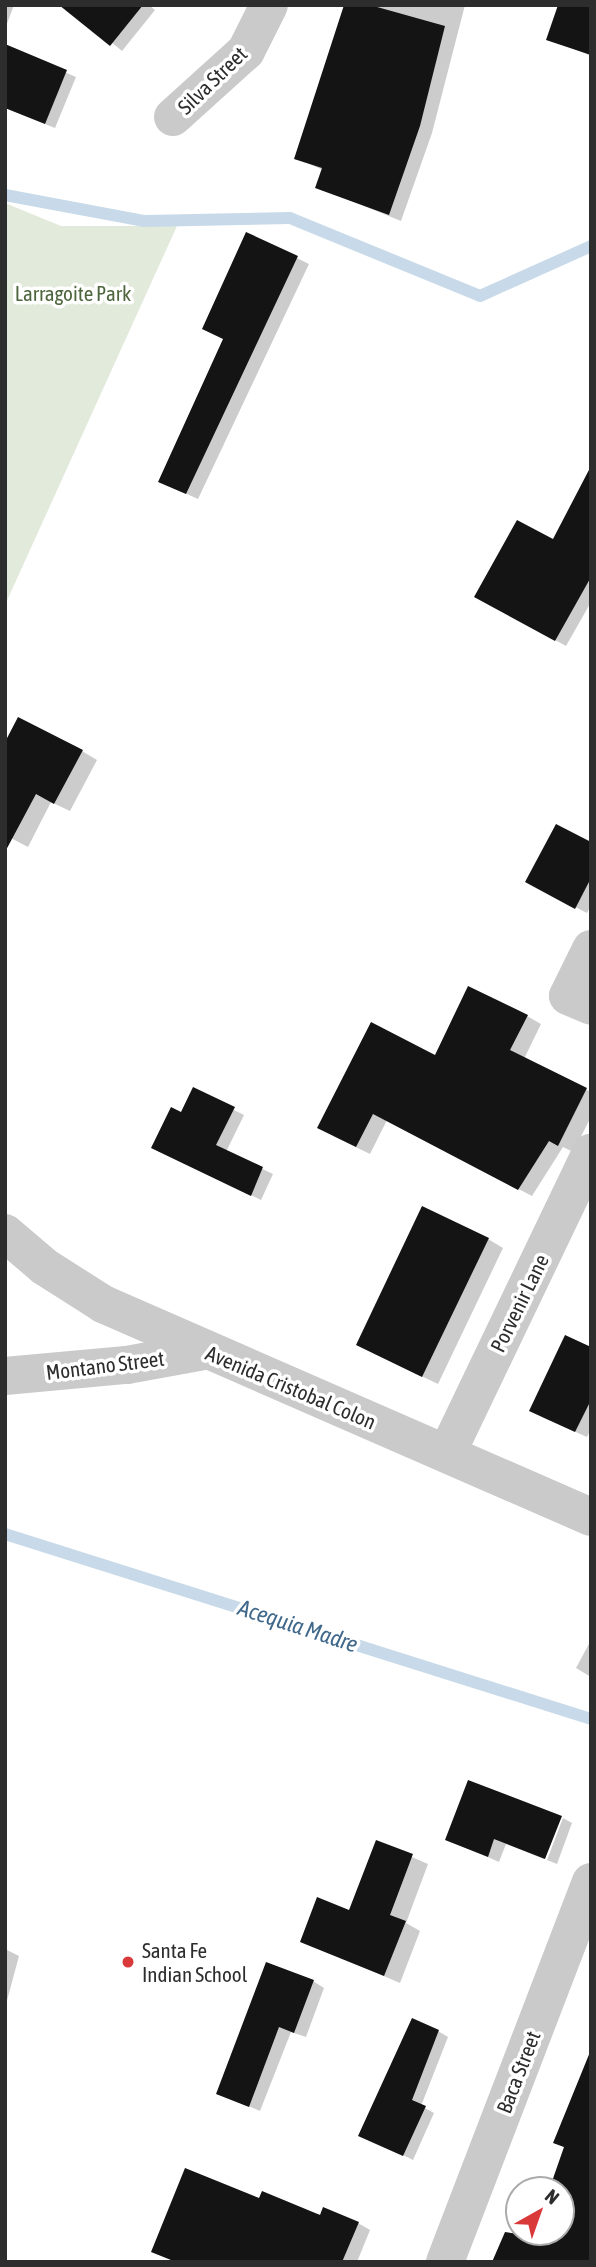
<!DOCTYPE html>
<html>
<head>
<meta charset="utf-8">
<style>
	body { margin:0 }
	#map { position:relative; width:596px; height:2267px; overflow:hidden; background:#fff; font-family:"Asap Condensed",sans-serif }
	div>[style] { position:absolute }
	.green>* { inset:0; background:#e2eadb }
	.shadow>* { inset:0; background:#0003 }
	.stream>* { height:12px; margin:-6px; padding:0 6px; transform-origin:6px; border-radius:6px; background:#c8dae9 }
	.building>* { inset:0; background:#141414 }
	.minor>* { height:38px; margin:-19px; padding:0 19px; transform-origin:19px; border-radius:19px; background:#cacaca }
	.dots>* { width:19px; height:19px; translate:-50% -50%; box-sizing:border-box; border:4px solid #fff; border-radius:50% }
	span { translate:-50% -50%; white-space:nowrap; text-align:center; line-height:1.15; -webkit-text-stroke:7px #fff; paint-order:stroke }
	.street-label { font-size:21px; color:#2d2d2d }
	.park-label { font-size:21px; color:#4e663d }
	.poi-label { font-size:21px; color:#2d2d2d }
	.left { translate:0 -50%; text-align:left }
	.water-label { font-size:23px; color:#40688a; font-style:italic }
	.frame { position:absolute; inset:0; border:7px solid #2d2d2d; pointer-events:none }
	.north { position:absolute; left:505px; top:2176px; width:70px; height:70px; box-sizing:border-box; background:#fff; border:2px solid #ababab; border-radius:50%; rotate:40deg; font-size:19px; font-weight:700; line-height:28px; text-align:center; color:#2d2d2d }
	.north::after { content:''; display:block; margin:auto; width:24px; height:32px; background:#da393a; clip-path:polygon(50% 0,100% 100%,50% 72%,0 100%) }
</style>
</head>
<body>
<div id="map">
	<div class="green">
		<div style="clip-path:polygon(5px 203px,61px 226px,177px 226px,5px 605px)"></div>
	</div>
	<div class="shadow">
		<div style="clip-path:polygon(5px 5px,14px 5px,5px 29px)"></div>
		<div style="clip-path:polygon(67px 5px,149px 5px,155px 10px,122px 51px)"></div>
		<div style="clip-path:polygon(347px 5px,465px 5px,432px 133px,401px 221px,317px 187px,323px 170px,296px 158px)"></div>
		<div style="clip-path:polygon(591px 5px,591px 56px,549px 39px)"></div>
		<div style="clip-path:polygon(5px 46px,76px 77px,55px 128px,5px 108px)"></div>
		<div style="clip-path:polygon(247px 234px,309px 264px,198px 499px,171px 487px,225px 339px)"></div>
		<div style="clip-path:polygon(591px 470px,591px 602px,566px 646px,477px 597px,554px 542px)"></div>
		<div style="clip-path:polygon(5px 745px,82px 751px,97px 760px,70px 811px,51px 802px,28px 847px,5px 835px)"></div>
		<div style="clip-path:polygon(591px 844px,591px 905px,587px 913px,538px 888px)"></div>
		<div style="clip-path:polygon(527px 1016px,541px 1024px,524px 1059px,591px 1092px,591px 1117px,573px 1152px,563px 1147px,532px 1196px,387px 1120px,370px 1154px,333px 1136px,436px 1057px)"></div>
		<div style="clip-path:polygon(194px 1090px,244px 1115px,226px 1152px,273px 1174px,261px 1200px,164px 1153px)"></div>
		<div style="clip-path:polygon(488px 1239px,503px 1248px,438px 1384px,373px 1353px)"></div>
		<div style="clip-path:polygon(591px 1349px,591px 1429px,587px 1437px,542px 1417px)"></div>
		<div style="clip-path:polygon(591px 1640px,591px 1677px,576px 1668px)"></div>
		<div style="clip-path:polygon(560px 1817px,544px 1859px,506px 1844px,499px 1862px,447px 1839px)"></div>
		<div style="clip-path:polygon(563px 1818px,572px 1823px,557px 1864px,547px 1860px)"></div>
		<div style="clip-path:polygon(377px 1842px,428px 1864px,406px 1923px,420px 1931px,400px 1983px,302px 1941px,350px 1912px)"></div>
		<div style="clip-path:polygon(5px 1949px,19px 1956px,5px 2008px)"></div>
		<div style="clip-path:polygon(313px 1981px,324px 1988px,306px 2037px,291px 2032px,260px 2111px,218px 2093px)"></div>
		<div style="clip-path:polygon(438px 2031px,448px 2037px,421px 2106px,434px 2113px,413px 2160px,368px 2138px)"></div>
		<div style="clip-path:polygon(591px 2055px,591px 2262px,510px 2251px,518px 2231px,533px 2238px,536px 2232px,561px 2232px,561px 2190px,550px 2190px,565px 2148px,555px 2142px)"></div>
		<div style="clip-path:polygon(260px 2201px,358px 2223px,370px 2230px,357px 2262px,175px 2262px,154px 2251px)"></div>
	</div>
	<div class="stream">
		<div style="left:5px;top:195px;width:141px;rotate:10.6deg"></div>
		<div style="left:144px;top:221px;width:146px;rotate:-1.2deg"></div>
		<div style="left:290px;top:218px;width:205px;rotate:22.3deg"></div>
		<div style="left:480px;top:296px;width:122px;rotate:-24.2deg"></div>
		<div style="left:5px;top:1534px;width:615px;rotate:17.52deg"></div>
	</div>
	<div class="building">
		<div style="clip-path:polygon(59px 5px,143px 5px,110px 46px)"></div>
		<div style="clip-path:polygon(344px 5px,370px 5px,445px 26px,420px 126px,389px 215px,315px 188px,322px 168px,294px 159px)"></div>
		<div style="clip-path:polygon(558px 5px,591px 5px,591px 55px,546px 40px)"></div>
		<div style="clip-path:polygon(5px 44px,67px 70px,45px 124px,5px 108px)"></div>
		<div style="clip-path:polygon(246px 232px,298px 256px,186px 494px,158px 482px,223px 339px,202px 329px)"></div>
		<div style="clip-path:polygon(591px 466px,591px 577px,555px 641px,474px 597px,517px 520px,553px 539px)"></div>
		<div style="clip-path:polygon(18px 717px,83px 750px,54px 804px,36px 794px,5px 852px,5px 742px)"></div>
		<div style="clip-path:polygon(556px 824px,591px 842px,591px 878px,575px 909px,525px 882px)"></div>
		<div style="clip-path:polygon(468px 986px,528px 1015px,510px 1050px,587px 1088px,558px 1146px,549px 1141px,518px 1190px,373px 1114px,356px 1147px,317px 1128px,371px 1022px,435px 1055px)"></div>
		<div style="clip-path:polygon(193px 1087px,235px 1107px,216px 1145px,263px 1167px,251px 1196px,151px 1148px,171px 1107px,181px 1112px)"></div>
		<div style="clip-path:polygon(422px 1206px,489px 1238px,422px 1377px,356px 1345px)"></div>
		<div style="clip-path:polygon(565px 1335px,591px 1347px,591px 1400px,575px 1432px,529px 1411px)"></div>
		<div style="clip-path:polygon(468px 1780px,562px 1816px,545px 1859px,494px 1839px,488px 1857px,445px 1840px)"></div>
		<div style="clip-path:polygon(376px 1840px,413px 1854px,390px 1915px,406px 1921px,384px 1976px,300px 1942px,317px 1897px,349px 1910px)"></div>
		<div style="clip-path:polygon(266px 1962px,314px 1980px,294px 2033px,279px 2027px,249px 2107px,216px 2094px)"></div>
		<div style="clip-path:polygon(412px 2018px,439px 2030px,412px 2100px,426px 2106px,403px 2156px,358px 2136px)"></div>
		<div style="clip-path:polygon(590px 2052px,591px 2262px,492px 2262px,505px 2232px,532px 2236px,534px 2232px,561px 2232px,561px 2190px,549px 2190px,564px 2147px,553px 2143px)"></div>
		<div style="clip-path:polygon(185px 2168px,259px 2198px,262px 2191px,320px 2215px,323px 2207px,359px 2222px,342px 2262px,176px 2262px,151px 2252px)"></div>
	</div>
	<div class="minor">
		<div style="left:173px;top:117px;width:98px;rotate:-42.1deg"></div>
		<div style="left:246px;top:51px;width:51px;rotate:-63.4deg"></div>
		<div style="left:591px;top:949px;width:52px;rotate:116.1deg"></div>
		<div style="left:568px;top:996px;width:25px;rotate:23deg"></div>
		<div style="left:5px;top:1233px;width:52px;rotate:40.4deg"></div>
		<div style="left:45px;top:1267px;width:69px;rotate:32.5deg"></div>
		<div style="left:103px;top:1304px;width:532px;rotate:23.58deg"></div>
		<div style="left:5px;top:1376px;width:122px;rotate:-5.2deg"></div>
		<div style="left:127px;top:1365px;width:78px;rotate:-10.3deg"></div>
		<div style="left:447px;top:1453px;width:333px;rotate:-64.4deg"></div>
		<div style="left:445px;top:2262px;width:407px;rotate:-69deg"></div>
	</div>
	<div class="dots">
		<div style="left:128px;top:1962px;background:#da393a"></div>
	</div>
	<div class="street-label">
		<span style="left:212px;top:80px;rotate:-44deg">Silva Street</span>
		<span style="left:519px;top:1303px;rotate:-64deg">Porvenir Lane</span>
		<span style="left:105px;top:1365px;rotate:-7deg">Montano Street</span>
		<span style="left:291px;top:1387px;rotate:23deg">Avenida Cristobal Colon</span>
		<span style="left:518px;top:2072px;rotate:-69deg">Baca Street</span>
	</div>
	<div class="park-label">
		<span style="left:73px;top:293px">Larragoite Park</span>
	</div>
	<div class="poi-label">
		<span class="left" style="left:142px;top:1962px">Santa Fe<br>Indian School</span>
	</div>
	<div class="water-label">
		<span style="left:298px;top:1626px;rotate:18deg">Acequia Madre</span>
	</div>
	<div class="frame"></div>
	<div class="north">N</div>
</div>
</body>
</html>
